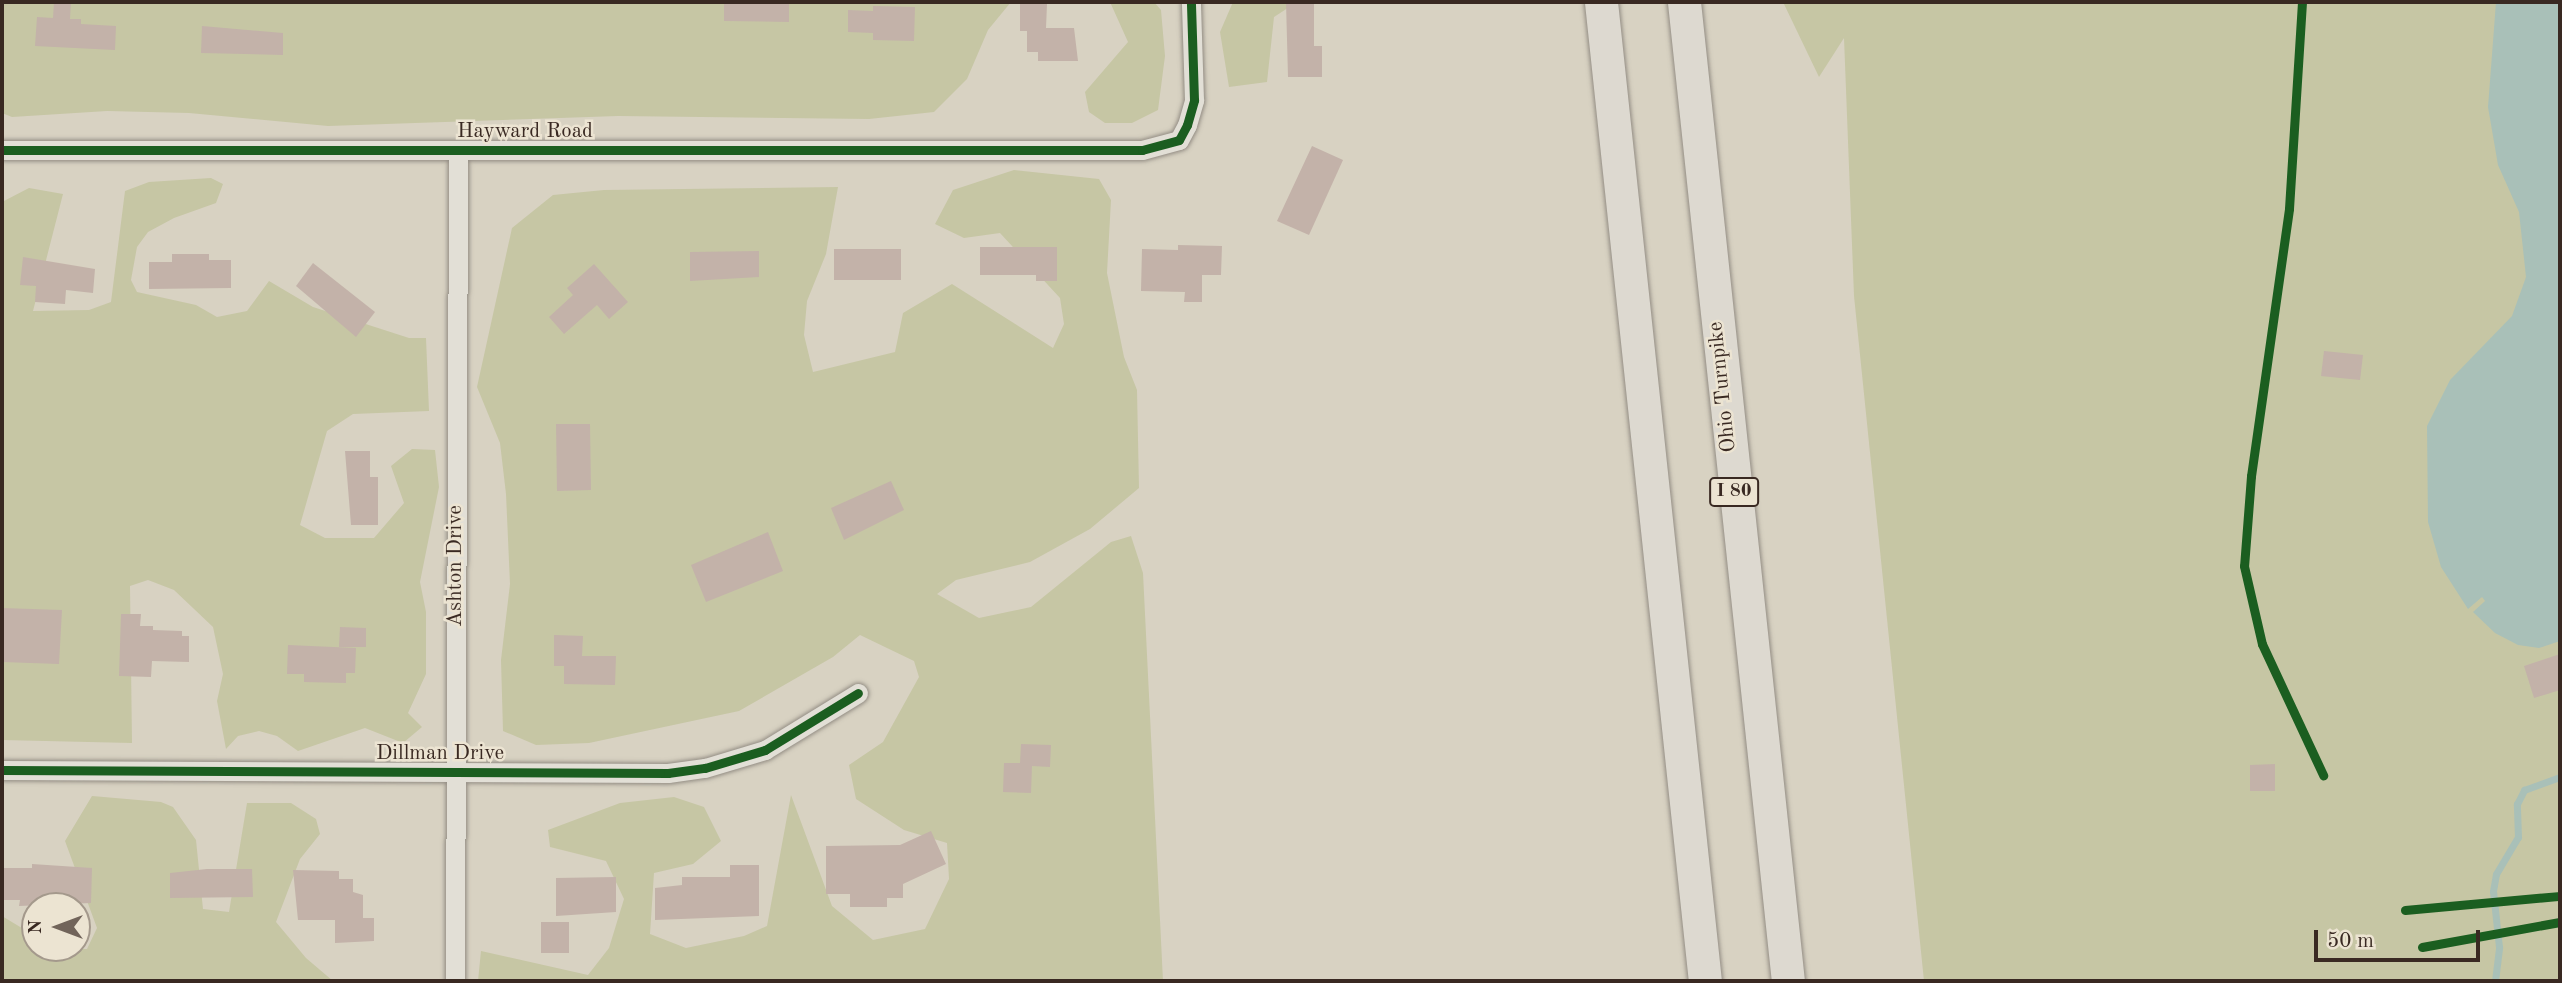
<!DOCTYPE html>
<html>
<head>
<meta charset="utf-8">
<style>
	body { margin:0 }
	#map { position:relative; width:2562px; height:983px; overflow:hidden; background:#d8d2c2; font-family:"Old Standard TT",serif }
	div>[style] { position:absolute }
	.green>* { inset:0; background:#c6c6a4 }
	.water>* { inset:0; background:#a9c0b8 }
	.stream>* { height:7px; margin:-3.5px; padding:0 3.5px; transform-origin:3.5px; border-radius:3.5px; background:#a9c0b8 }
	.building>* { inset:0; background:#c3b2a9 }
	.roads { filter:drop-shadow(0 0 2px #938d84) drop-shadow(0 0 2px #938d84) }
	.minor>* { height:19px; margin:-9.5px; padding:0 9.5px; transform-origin:9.5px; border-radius:9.5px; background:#e2dfd6 }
	.motorway>* { height:33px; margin:-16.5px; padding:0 16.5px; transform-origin:16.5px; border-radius:16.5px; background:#ddd9d0 }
	.cycleway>* { height:9px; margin:-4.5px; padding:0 4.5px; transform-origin:4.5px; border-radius:4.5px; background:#1b5e20 }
	span { translate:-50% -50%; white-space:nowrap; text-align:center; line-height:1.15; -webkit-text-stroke:5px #ece4d2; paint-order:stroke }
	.shield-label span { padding:2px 5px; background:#ece4d2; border:2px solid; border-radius:5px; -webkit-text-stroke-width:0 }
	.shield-label { font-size:19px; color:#392922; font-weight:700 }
	.street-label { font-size:21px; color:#392922 }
	.frame { position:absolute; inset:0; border:4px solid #392922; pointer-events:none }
	.north { position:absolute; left:21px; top:892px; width:70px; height:70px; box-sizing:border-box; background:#ece4d2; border:2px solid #a4998c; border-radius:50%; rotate:270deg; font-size:19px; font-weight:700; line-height:28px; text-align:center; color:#392922 }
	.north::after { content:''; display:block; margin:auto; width:24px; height:32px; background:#71645a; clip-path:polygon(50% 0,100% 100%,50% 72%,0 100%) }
	.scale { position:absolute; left:2314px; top:930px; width:166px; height:32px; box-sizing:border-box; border:4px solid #392922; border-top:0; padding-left:9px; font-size:21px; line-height:24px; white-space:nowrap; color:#392922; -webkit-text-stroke:5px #ece4d2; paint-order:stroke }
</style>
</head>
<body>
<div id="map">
	<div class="green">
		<div style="clip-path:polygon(2px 2px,1011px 2px,988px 30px,967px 79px,934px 112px,869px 119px,618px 116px,328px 126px,189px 113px,107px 111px,12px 117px,2px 113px)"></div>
		<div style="clip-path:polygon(1110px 2px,1154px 2px,1161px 10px,1165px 56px,1158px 110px,1132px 123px,1105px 123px,1089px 112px,1085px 92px,1128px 42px)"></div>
		<div style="clip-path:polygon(1233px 2px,1297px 2px,1274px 17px,1267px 82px,1229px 87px,1220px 32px)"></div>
		<div style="clip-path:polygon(1783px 2px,2560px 2px,2560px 981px,1924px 981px,1854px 296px,1844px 38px,1819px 77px)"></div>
		<div style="clip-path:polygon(1014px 170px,1099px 179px,1111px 200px,1107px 273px,1124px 357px,1137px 390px,1139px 488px,1090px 529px,1030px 562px,956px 580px,937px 594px,979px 618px,1031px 607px,1111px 542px,1131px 536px,1143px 573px,1163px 981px,478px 981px,481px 951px,588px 975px,609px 948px,624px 899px,606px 861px,550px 847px,548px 830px,620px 803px,674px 797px,704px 807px,721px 841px,693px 864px,654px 873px,650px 934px,686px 948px,744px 936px,767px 926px,791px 795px,832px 906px,873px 940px,925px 929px,949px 879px,947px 843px,904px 830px,856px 799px,849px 765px,883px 742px,919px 677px,914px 661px,860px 635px,833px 657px,739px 711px,589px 743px,536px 745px,503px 731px,501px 660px,510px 584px,506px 494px,500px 443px,477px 387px,512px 228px,553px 195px,604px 190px,838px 187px,826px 254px,807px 301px,804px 335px,813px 372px,895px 352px,903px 313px,952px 284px,1053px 348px,1064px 324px,1060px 298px,1000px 233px,964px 238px,935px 224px,953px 190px)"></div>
		<div style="clip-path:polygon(211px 178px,223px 184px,216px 203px,174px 218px,148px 232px,137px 247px,131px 280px,137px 292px,196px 305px,217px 317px,247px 311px,269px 281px,313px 307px,409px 338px,426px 338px,429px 411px,353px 414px,327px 431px,300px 525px,325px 538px,374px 538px,404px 503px,391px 466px,412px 449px,435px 450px,439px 487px,420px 582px,426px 612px,426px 674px,408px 713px,422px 727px,403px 743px,365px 728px,298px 751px,277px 736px,259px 731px,238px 736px,226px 749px,217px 701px,223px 674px,213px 627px,174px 590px,148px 580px,130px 586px,132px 743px,2px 740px,2px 202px,29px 188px,63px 194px,33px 311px,89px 310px,111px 302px,125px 191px,149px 182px)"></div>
		<div style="clip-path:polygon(92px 796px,161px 802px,173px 807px,196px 840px,203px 909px,229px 912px,247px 803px,291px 803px,316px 819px,320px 834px,300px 859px,276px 922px,306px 958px,333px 981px,2px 981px,2px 916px,35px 936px,35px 948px,87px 949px,97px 928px,65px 841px)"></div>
	</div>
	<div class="water">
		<div style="clip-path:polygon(2496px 2px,2560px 2px,2560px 641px,2539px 648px,2518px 645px,2495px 633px,2473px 612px,2485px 601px,2482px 597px,2468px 609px,2441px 567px,2428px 522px,2427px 426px,2450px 380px,2512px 316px,2526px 277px,2519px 212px,2498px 165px,2488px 107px)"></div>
	</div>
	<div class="stream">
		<div style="left:2495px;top:981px;width:34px;rotate:-83deg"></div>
		<div style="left:2499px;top:947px;width:56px;rotate:-96.1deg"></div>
		<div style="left:2493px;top:891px;width:17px;rotate:-80deg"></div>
		<div style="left:2496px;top:874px;width:43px;rotate:-59.3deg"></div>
		<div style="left:2518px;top:837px;width:33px;rotate:-92deg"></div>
		<div style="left:2517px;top:804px;width:16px;rotate:-63deg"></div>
		<div style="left:2524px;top:790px;width:38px;rotate:-20deg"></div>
	</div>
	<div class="building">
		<div style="clip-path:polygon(54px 2px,71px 2px,70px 19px,81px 19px,81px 24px,116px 26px,115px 50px,35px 46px,37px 17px,53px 18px)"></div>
		<div style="clip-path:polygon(724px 2px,789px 2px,789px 22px,724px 21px)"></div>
		<div style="clip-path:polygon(1286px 2px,1314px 2px,1314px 46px,1322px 46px,1322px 77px,1288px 77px)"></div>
		<div style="clip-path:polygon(1020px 4px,1047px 4px,1046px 28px,1074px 28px,1078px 61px,1038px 61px,1038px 52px,1027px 52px,1027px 31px,1020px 31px)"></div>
		<div style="clip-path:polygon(873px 6px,915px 7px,914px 41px,873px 40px,873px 33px,848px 32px,848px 10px,873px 11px)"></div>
		<div style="clip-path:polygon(202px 26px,283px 33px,283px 55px,201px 53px)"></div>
		<div style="clip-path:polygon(1312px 146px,1343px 160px,1309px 235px,1277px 221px)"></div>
		<div style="clip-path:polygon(1178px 245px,1222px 246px,1221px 275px,1202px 275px,1202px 302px,1184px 302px,1185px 292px,1141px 291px,1142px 249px,1178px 250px)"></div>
		<div style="clip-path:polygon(980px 247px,1057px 247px,1057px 281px,1036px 281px,1036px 275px,980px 275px)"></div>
		<div style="clip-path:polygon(834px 249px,901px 249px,901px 280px,834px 280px)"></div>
		<div style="clip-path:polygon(759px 251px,759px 277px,690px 281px,690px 252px)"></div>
		<div style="clip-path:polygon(172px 254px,209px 254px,209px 260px,231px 260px,231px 288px,149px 289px,149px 262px,172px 262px)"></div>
		<div style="clip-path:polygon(23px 257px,95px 269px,93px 293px,66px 290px,65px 304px,35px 302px,36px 286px,20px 285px)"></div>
		<div style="clip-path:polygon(313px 263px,375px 312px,356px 337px,296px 286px)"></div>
		<div style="clip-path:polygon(594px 264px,628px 302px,609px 319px,597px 305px,564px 334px,549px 317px,573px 295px,567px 288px)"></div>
		<div style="clip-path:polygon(2324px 351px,2363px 355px,2360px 380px,2321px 376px)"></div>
		<div style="clip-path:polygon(556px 424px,590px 424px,591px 490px,557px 491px)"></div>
		<div style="clip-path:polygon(345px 451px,370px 451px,370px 477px,378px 477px,378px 525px,351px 525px)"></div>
		<div style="clip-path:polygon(891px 481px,904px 510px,844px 540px,831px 508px)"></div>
		<div style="clip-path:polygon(768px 532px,783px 571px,706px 602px,691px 565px)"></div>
		<div style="clip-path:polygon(2px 608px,62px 610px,59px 664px,2px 662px)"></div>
		<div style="clip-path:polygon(121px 614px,141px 614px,140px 626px,153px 626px,153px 630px,182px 631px,182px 636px,189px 636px,189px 662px,152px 661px,151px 677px,119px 676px)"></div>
		<div style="clip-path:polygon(340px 627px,366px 628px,366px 647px,339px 647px)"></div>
		<div style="clip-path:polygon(554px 635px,583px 636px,582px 656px,616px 656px,615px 685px,564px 684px,564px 666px,554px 666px)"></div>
		<div style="clip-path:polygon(288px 645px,356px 648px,355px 673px,346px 673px,346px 683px,304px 682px,304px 674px,287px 674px)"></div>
		<div style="clip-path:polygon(2560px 654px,2560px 690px,2534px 698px,2524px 666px)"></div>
		<div style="clip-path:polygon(1021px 744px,1051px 745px,1050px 767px,1032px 766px,1031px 793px,1003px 792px,1004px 763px,1020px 763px)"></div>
		<div style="clip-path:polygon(2275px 764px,2275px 791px,2250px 791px,2250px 765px)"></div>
		<div style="clip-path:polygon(931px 831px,946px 864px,903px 884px,903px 898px,887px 898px,887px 907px,850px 907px,850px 894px,826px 894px,826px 846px,900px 845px)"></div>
		<div style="clip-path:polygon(32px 864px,92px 868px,91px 903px,19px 906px,20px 900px,2px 900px,2px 868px,32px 868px)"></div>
		<div style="clip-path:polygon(730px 865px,759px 865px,759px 916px,655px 920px,655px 888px,682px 885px,682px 877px,730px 877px)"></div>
		<div style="clip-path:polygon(207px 869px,252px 869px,253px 897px,170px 898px,170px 873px)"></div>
		<div style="clip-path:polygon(293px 870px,339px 871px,339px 879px,353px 879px,353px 892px,363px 895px,363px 918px,374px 918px,374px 941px,335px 943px,335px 920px,298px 920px)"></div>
		<div style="clip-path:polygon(616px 877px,616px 912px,556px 916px,556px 878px)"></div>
		<div style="clip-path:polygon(541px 922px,569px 922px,569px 953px,541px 953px)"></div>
	</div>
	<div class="roads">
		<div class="minor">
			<div style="left:2px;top:150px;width:1140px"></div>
			<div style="left:1142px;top:150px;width:38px;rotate:-15deg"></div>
			<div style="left:1179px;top:140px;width:17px;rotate:-62deg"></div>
			<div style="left:1187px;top:125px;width:26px;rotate:-74deg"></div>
			<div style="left:1194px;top:100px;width:98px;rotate:-91.8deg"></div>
			<div style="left:2px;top:770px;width:666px;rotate:0.26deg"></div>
			<div style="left:668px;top:773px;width:37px;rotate:-8deg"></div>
			<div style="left:705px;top:768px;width:63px;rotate:-16.7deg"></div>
			<div style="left:765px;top:750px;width:109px;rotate:-31.5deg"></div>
			<div style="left:455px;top:981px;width:831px;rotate:-89.79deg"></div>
		</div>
		<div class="motorway">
			<div style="left:1601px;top:2px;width:985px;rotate:83.94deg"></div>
			<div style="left:1684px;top:2px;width:985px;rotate:83.94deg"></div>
		</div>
	</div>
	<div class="cycleway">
		<div style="left:2302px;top:2px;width:207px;rotate:93.6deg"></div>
		<div style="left:2289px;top:209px;width:270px;rotate:98.1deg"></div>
		<div style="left:2251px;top:476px;width:90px;rotate:94.4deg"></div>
		<div style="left:2244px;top:566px;width:80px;rotate:77deg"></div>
		<div style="left:2262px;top:644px;width:145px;rotate:65deg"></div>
		<div style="left:2px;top:150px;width:1140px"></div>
		<div style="left:1142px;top:150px;width:38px;rotate:-15deg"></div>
		<div style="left:1179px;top:140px;width:17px;rotate:-62deg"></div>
		<div style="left:1187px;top:125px;width:26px;rotate:-74deg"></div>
		<div style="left:1194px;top:100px;width:98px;rotate:-91.8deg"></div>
		<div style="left:2px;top:770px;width:666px;rotate:0.26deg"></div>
		<div style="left:668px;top:773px;width:37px;rotate:-8deg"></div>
		<div style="left:705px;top:768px;width:63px;rotate:-16.7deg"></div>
		<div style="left:765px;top:750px;width:109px;rotate:-31.5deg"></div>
		<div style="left:2405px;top:910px;width:156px;rotate:-5.2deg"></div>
		<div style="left:2422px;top:947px;width:140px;rotate:-10.3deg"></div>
	</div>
	<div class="shield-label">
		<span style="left:1734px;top:492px">I 80</span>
	</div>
	<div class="street-label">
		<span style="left:525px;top:132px">Hayward Road</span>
		<span style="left:1723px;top:387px;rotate:-96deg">Ohio Turnpike</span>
		<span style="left:456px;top:566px;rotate:-90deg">Ashton Drive</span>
		<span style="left:440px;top:754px">Dillman Drive</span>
	</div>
	<div class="frame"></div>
	<div class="north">N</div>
	<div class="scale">50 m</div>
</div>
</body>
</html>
